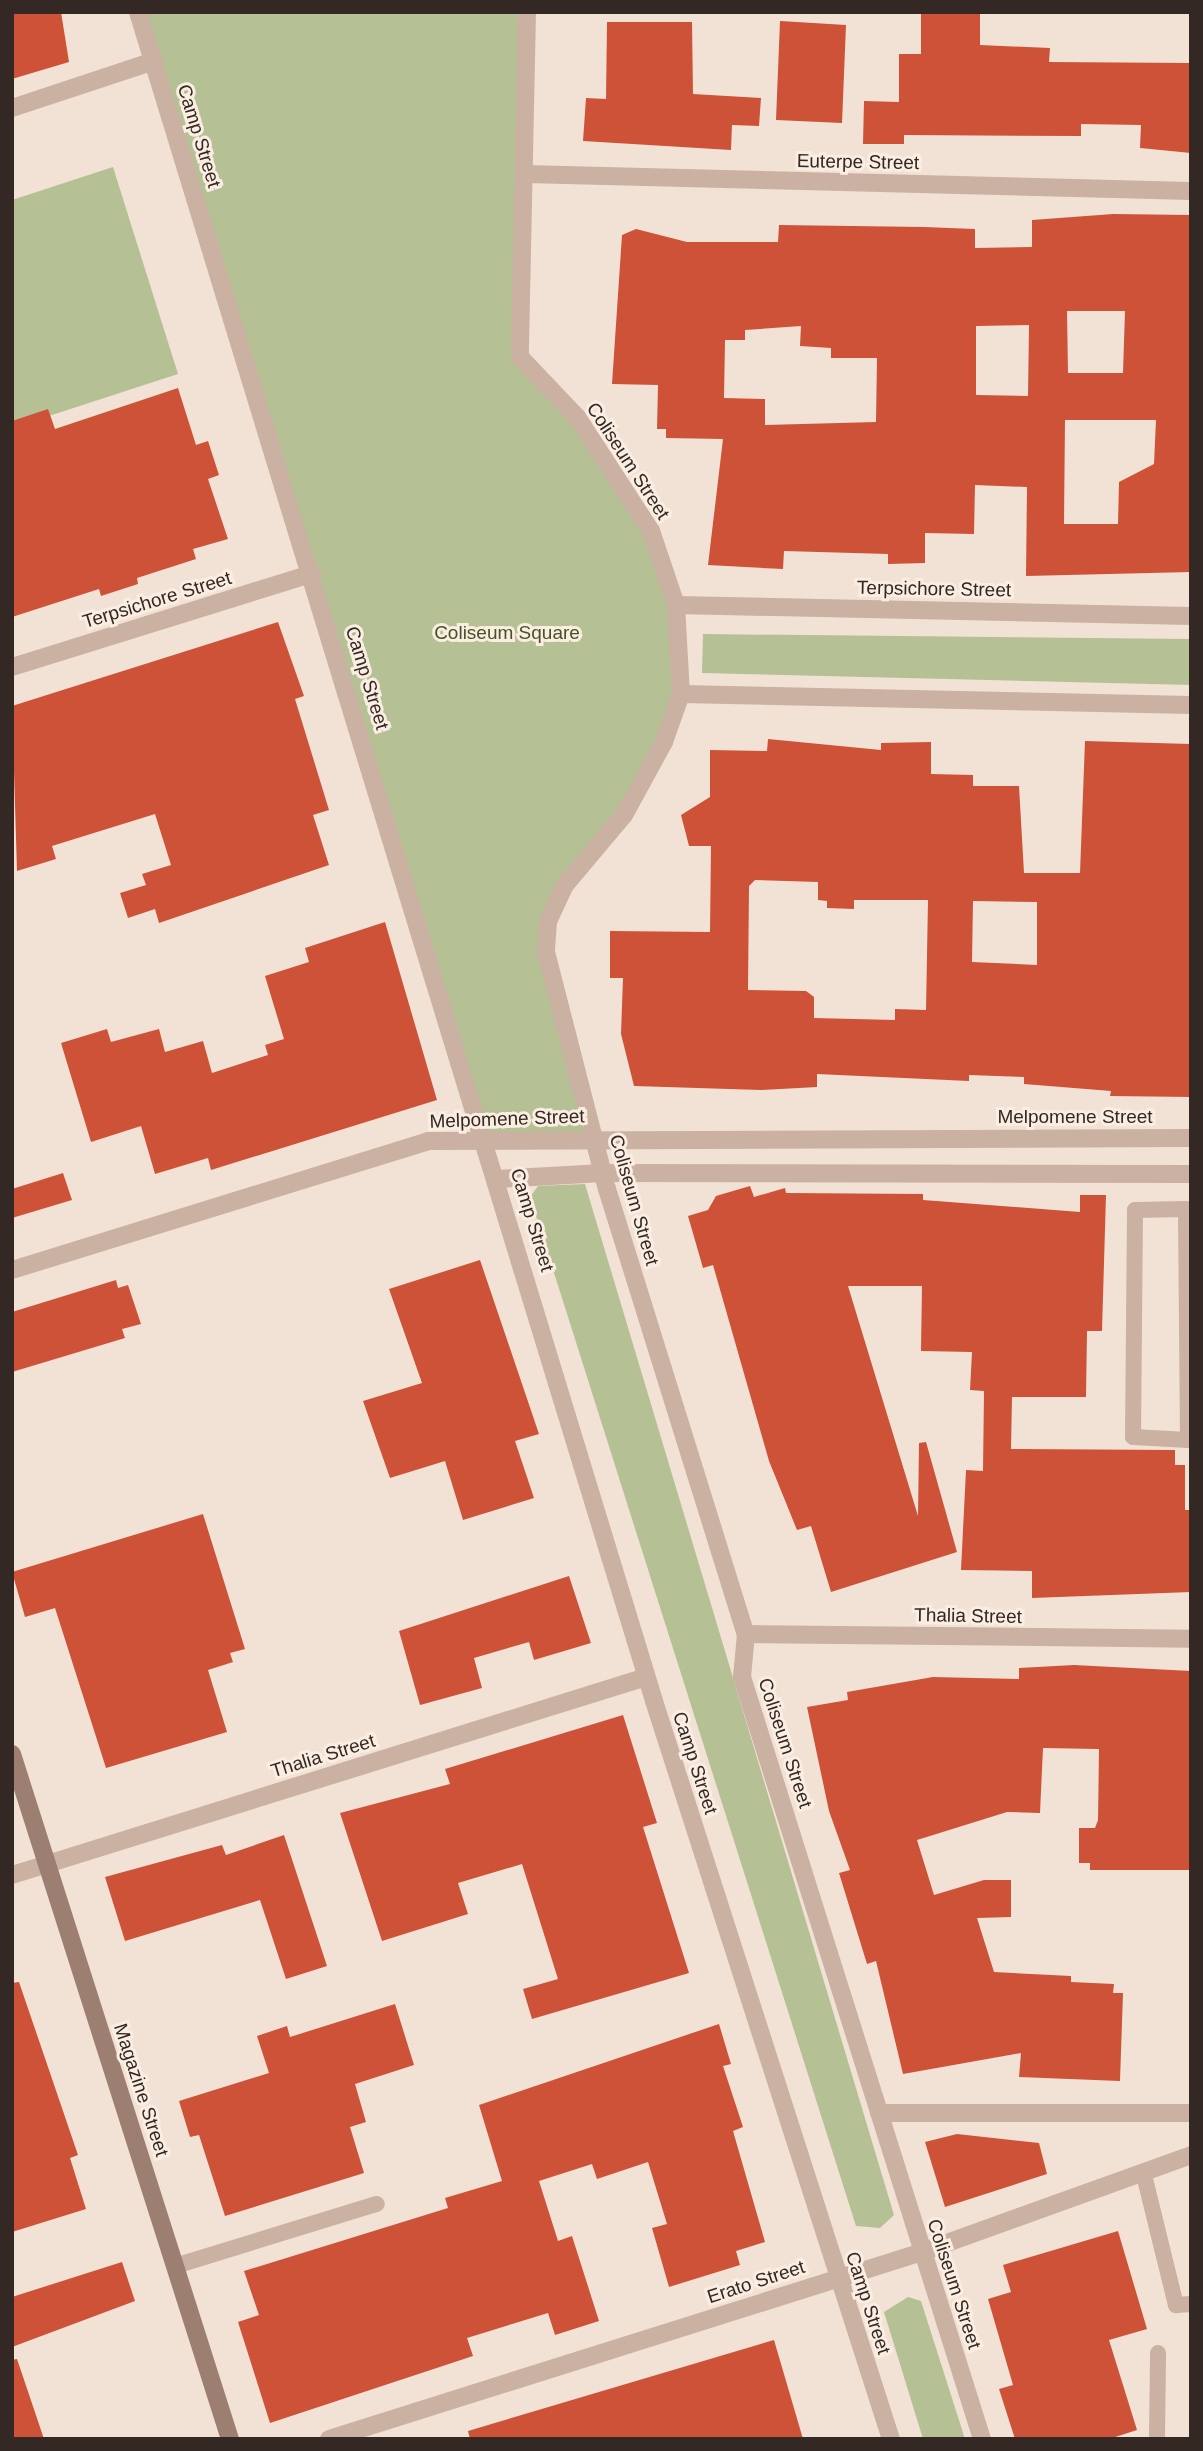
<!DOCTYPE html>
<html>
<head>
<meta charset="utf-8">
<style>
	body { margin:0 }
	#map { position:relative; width:1203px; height:2451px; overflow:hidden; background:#f2e2d5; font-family:Helvetica,sans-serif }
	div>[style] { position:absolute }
	.green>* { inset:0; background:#b5c195 }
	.building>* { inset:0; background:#cd5238 }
	.lane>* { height:16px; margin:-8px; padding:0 8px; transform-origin:8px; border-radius:8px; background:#cab1a1 }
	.street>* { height:18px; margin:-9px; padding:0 9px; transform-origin:9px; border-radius:9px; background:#cab1a1 }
	.secondary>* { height:18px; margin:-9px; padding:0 9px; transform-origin:9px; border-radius:9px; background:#9d7f72 }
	span { translate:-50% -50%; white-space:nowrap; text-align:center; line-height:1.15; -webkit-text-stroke:6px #faede1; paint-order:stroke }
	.street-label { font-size:19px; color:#342824 }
	.park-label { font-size:19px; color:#465327 }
	.frame { position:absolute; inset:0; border:14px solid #342824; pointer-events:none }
</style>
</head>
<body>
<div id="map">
	<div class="green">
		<div style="clip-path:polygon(139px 12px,527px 12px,520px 357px,577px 417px,651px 531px,676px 605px,681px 694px,664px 742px,548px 921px,594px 1137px,485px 1137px)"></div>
		<div style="clip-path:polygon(113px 167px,178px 374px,12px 428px,12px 200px)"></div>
		<div style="clip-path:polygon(703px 634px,1191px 639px,1191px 685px,702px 673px)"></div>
		<div style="clip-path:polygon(585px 1184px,894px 2215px,880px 2228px,856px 2226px,530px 1197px,538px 1186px)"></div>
		<div style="clip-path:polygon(908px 2297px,921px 2301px,965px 2439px,923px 2439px,884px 2312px)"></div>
	</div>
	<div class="building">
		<div style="clip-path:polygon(12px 12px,61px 12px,69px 62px,12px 79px)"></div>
		<div style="clip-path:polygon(921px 12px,980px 12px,980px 45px,1050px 48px,1049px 62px,1191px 63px,1191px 153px,1140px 148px,1141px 125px,1081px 124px,1081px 136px,904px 135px,904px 144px,863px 144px,864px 101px,899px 102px,899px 54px,921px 54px)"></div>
		<div style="clip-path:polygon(780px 21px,846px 25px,842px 123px,776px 120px)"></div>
		<div style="clip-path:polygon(607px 22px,692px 22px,693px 94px,761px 98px,759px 126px,732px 125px,731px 150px,583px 141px,586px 98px,606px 99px)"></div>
		<div style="clip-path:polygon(evenodd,1113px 214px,1191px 215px,1191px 572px,1026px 576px,1027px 487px,975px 485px,974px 534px,925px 533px,925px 563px,888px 564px,888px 554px,784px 551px,783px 569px,708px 565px,723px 439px,666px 438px,666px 429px,657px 429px,658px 385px,612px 384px,622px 235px,636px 229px,687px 242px,778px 242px,779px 225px,924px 227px,975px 229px,975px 248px,1032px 247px,1032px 220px,1113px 214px,1067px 311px,1125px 311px,1123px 373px,1068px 373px,1067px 311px,1113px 214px,1029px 325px,1028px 396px,976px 395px,976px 326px,1029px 325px,1113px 214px,801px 326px,800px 346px,831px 348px,831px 358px,877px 358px,876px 422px,765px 425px,765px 399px,724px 398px,725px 340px,745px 340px,745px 330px,801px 326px,1113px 214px,1065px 420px,1156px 420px,1154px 464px,1119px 482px,1118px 524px,1064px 524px,1065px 420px)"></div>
		<div style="clip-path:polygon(178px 388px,196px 445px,208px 441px,219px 475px,208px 479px,228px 539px,193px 549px,196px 559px,137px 578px,138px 584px,101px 596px,99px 589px,12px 617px,12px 421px,48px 409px,55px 429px)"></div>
		<div style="clip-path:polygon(278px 622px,304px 696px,295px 699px,329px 810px,313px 815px,329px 865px,159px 923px,155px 909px,128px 918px,120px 893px,146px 885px,142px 874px,171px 865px,155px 814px,52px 846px,56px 859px,17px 871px,12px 706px)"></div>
		<div style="clip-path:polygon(evenodd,768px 739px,881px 750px,881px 743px,931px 742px,931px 774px,973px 775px,973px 786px,1019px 786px,1024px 873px,1080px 873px,1085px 741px,1191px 744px,1191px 1097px,1110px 1096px,1111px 1091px,1024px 1084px,1024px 1077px,969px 1075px,969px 1081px,817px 1074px,817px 1087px,761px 1090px,634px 1086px,621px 1034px,623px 978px,610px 978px,610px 931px,710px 932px,711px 846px,689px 846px,681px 815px,710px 797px,710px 750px,767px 751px,768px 739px,755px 880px,818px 882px,818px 900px,827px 901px,827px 908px,854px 909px,854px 900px,928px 900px,926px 1010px,895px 1009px,895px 1020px,814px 1018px,814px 997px,806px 991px,748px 990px,749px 886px,755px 880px,768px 739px,973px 901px,1037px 902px,1037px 965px,972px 962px,973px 901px)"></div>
		<div style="clip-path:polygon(385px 922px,437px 1100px,211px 1170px,208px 1158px,155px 1174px,141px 1126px,91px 1142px,61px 1043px,107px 1029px,111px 1042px,159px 1029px,165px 1052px,203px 1041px,212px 1073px,268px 1055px,265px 1045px,284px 1039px,265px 976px,309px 962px,305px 948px)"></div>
		<div style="clip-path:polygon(63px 1173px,72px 1200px,12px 1218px,12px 1189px)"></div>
		<div style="clip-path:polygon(750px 1186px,754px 1197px,785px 1188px,786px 1193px,923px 1194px,923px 1200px,1080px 1212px,1080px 1195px,1106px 1195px,1102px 1331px,1087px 1331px,1086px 1397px,1012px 1397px,1011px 1449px,1175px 1450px,1175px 1465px,1185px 1465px,1185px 1510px,1191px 1510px,1191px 1592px,1032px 1598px,1032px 1571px,961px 1570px,966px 1470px,983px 1471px,984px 1391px,970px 1390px,972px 1352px,921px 1351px,922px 1286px,848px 1286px,918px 1516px,919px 1443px,926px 1442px,957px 1552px,831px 1592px,811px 1526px,797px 1530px,769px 1461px,713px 1265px,703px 1268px,688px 1216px,708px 1210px,716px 1196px)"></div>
		<div style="clip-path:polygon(480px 1260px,539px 1434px,515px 1441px,534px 1498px,463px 1520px,445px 1461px,390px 1478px,363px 1401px,422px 1383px,389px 1289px)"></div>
		<div style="clip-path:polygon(116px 1280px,118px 1288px,128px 1285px,141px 1324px,122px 1329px,125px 1338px,12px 1372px,12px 1312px)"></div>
		<div style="clip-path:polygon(203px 1514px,245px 1649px,230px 1653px,233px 1662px,208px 1670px,227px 1732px,106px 1768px,55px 1608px,25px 1617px,12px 1572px)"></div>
		<div style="clip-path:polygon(569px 1576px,591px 1643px,534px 1660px,529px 1642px,474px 1658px,482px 1688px,420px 1705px,399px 1631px)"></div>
		<div style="clip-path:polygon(1074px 1665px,1191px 1671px,1191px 1870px,1090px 1870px,1090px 1863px,1079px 1863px,1079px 1828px,1095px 1828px,1098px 1820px,1099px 1749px,1043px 1748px,1040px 1813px,1007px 1812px,917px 1840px,934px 1895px,984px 1880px,1011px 1880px,1011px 1917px,977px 1918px,994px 1972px,1071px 1976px,1071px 1982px,1114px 1984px,1113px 1993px,1123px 1993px,1120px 2081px,1019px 2077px,1021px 2053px,903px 2074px,876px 1961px,867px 1964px,839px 1873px,850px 1870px,829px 1811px,807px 1707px,848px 1700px,847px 1692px,933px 1677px,1019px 1679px,1019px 1668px)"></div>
		<div style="clip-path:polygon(623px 1715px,657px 1823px,643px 1827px,689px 1973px,532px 2019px,523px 1989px,558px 1979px,522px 1864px,458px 1883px,468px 1914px,382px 1941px,340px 1813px,450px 1784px,445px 1769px)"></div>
		<div style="clip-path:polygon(284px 1835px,327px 1966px,286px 1979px,260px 1900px,125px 1941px,105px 1877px,222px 1845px,226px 1855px)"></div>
		<div style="clip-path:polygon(19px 1982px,78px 2155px,70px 2158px,86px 2209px,12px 2232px,12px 1983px)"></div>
		<div style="clip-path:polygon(395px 2004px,414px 2065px,355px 2084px,366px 2122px,350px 2127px,364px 2173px,225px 2216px,199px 2135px,190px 2137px,179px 2101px,269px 2073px,257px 2036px,287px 2026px,290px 2037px)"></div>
		<div style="clip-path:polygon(719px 2024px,731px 2064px,723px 2066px,743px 2127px,733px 2131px,765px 2242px,736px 2251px,740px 2265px,669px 2287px,652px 2228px,667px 2224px,648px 2162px,597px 2179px,592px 2164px,539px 2181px,558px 2241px,572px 2236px,599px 2321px,555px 2335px,548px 2313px,467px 2338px,473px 2356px,270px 2423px,238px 2322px,259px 2315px,244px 2271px,448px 2208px,445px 2198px,502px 2181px,479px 2105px)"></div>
		<div style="clip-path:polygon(957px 2134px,1039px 2143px,1047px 2174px,945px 2207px,925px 2142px)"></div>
		<div style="clip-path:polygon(1118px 2231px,1147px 2329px,1109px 2340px,1137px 2430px,1109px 2439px,1015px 2439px,999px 2389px,1013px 2385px,988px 2299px,1011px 2292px,1003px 2265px)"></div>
		<div style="clip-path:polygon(122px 2262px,135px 2301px,12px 2347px,12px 2297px)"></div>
		<div style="clip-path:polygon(774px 2340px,803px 2439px,470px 2439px,468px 2431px)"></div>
		<div style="clip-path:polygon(17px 2359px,44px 2439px,12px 2439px,12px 2360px)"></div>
	</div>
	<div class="lane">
		<div style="left:1188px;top:1440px;width:231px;rotate:-90.5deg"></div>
		<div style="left:1186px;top:1209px;width:51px;rotate:178.9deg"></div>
		<div style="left:1135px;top:1210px;width:227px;rotate:90.5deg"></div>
		<div style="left:1133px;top:1437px;width:55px;rotate:3.1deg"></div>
		<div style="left:1188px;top:1440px;width:3px"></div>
		<div style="left:1144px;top:2175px;width:134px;rotate:76.2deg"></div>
		<div style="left:1176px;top:2305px;width:15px;rotate:-4deg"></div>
		<div style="left:175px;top:2266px;width:211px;rotate:-17.1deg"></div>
		<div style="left:1157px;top:2439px;width:86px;rotate:-89.3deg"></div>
	</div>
	<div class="street">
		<div style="left:138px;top:12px;width:1766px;rotate:73.01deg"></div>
		<div style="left:654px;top:1701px;width:775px;rotate:72.2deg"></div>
		<div style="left:527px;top:12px;width:345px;rotate:91.2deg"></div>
		<div style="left:520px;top:357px;width:83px;rotate:46.5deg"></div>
		<div style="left:577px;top:417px;width:136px;rotate:57deg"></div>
		<div style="left:651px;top:531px;width:78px;rotate:71.3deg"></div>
		<div style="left:676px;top:605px;width:89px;rotate:86.8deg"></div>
		<div style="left:681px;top:694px;width:51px;rotate:109.5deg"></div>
		<div style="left:664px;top:742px;width:83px;rotate:118.7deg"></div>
		<div style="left:624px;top:815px;width:92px;rotate:130.1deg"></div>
		<div style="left:565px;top:885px;width:40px;rotate:115deg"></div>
		<div style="left:548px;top:921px;width:31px;rotate:94deg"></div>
		<div style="left:546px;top:952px;width:245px;rotate:75.6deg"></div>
		<div style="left:607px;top:1189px;width:466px;rotate:72.7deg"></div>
		<div style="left:746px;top:1634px;width:43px;rotate:95.3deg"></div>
		<div style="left:742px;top:1677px;width:799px;rotate:72.52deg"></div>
		<div style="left:12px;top:108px;width:150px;rotate:-18.3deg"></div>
		<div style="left:525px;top:174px;width:666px;rotate:1.46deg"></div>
		<div style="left:676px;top:605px;width:515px;rotate:1.22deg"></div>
		<div style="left:12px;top:667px;width:315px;rotate:-17.3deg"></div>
		<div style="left:681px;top:694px;width:510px;rotate:1.24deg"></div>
		<div style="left:497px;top:1179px;width:106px;rotate:-3.2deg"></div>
		<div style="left:603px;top:1173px;width:588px;rotate:0.1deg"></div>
		<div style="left:12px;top:1270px;width:436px;rotate:-17.2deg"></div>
		<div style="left:428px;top:1141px;width:763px;rotate:-0.23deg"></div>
		<div style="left:746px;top:1634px;width:445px;rotate:0.6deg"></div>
		<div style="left:12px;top:1875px;width:664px;rotate:-17.34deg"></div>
		<div style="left:879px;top:2113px;width:312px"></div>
		<div style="left:329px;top:2439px;width:622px;rotate:-17.5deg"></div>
		<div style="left:922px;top:2252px;width:286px;rotate:-19.8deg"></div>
	</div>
	<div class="secondary">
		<div style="left:12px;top:1754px;width:719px;rotate:72.35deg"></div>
	</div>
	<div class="street-label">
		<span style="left:199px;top:136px;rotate:73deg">Camp Street</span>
		<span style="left:858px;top:162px;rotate:1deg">Euterpe Street</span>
		<span style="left:628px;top:461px;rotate:57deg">Coliseum Street</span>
		<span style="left:934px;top:589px;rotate:1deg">Terpsichore Street</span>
		<span style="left:157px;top:600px;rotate:-17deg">Terpsichore Street</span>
		<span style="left:367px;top:678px;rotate:73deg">Camp Street</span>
		<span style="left:1075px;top:1117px">Melpomene Street</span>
		<span style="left:507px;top:1119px;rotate:-2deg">Melpomene Street</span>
		<span style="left:634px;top:1200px;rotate:74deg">Coliseum Street</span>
		<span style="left:532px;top:1220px;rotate:73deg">Camp Street</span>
		<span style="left:968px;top:1616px;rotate:1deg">Thalia Street</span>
		<span style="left:785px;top:1743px;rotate:72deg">Coliseum Street</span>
		<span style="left:323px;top:1756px;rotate:-17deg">Thalia Street</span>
		<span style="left:695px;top:1763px;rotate:72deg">Camp Street</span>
		<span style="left:141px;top:2090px;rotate:72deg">Magazine Street</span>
		<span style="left:756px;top:2282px;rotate:-18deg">Erato Street</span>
		<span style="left:954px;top:2284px;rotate:72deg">Coliseum Street</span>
		<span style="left:868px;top:2303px;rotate:72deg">Camp Street</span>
	</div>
	<div class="park-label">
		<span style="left:507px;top:633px">Coliseum Square</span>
	</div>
	<div class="frame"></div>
</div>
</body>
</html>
